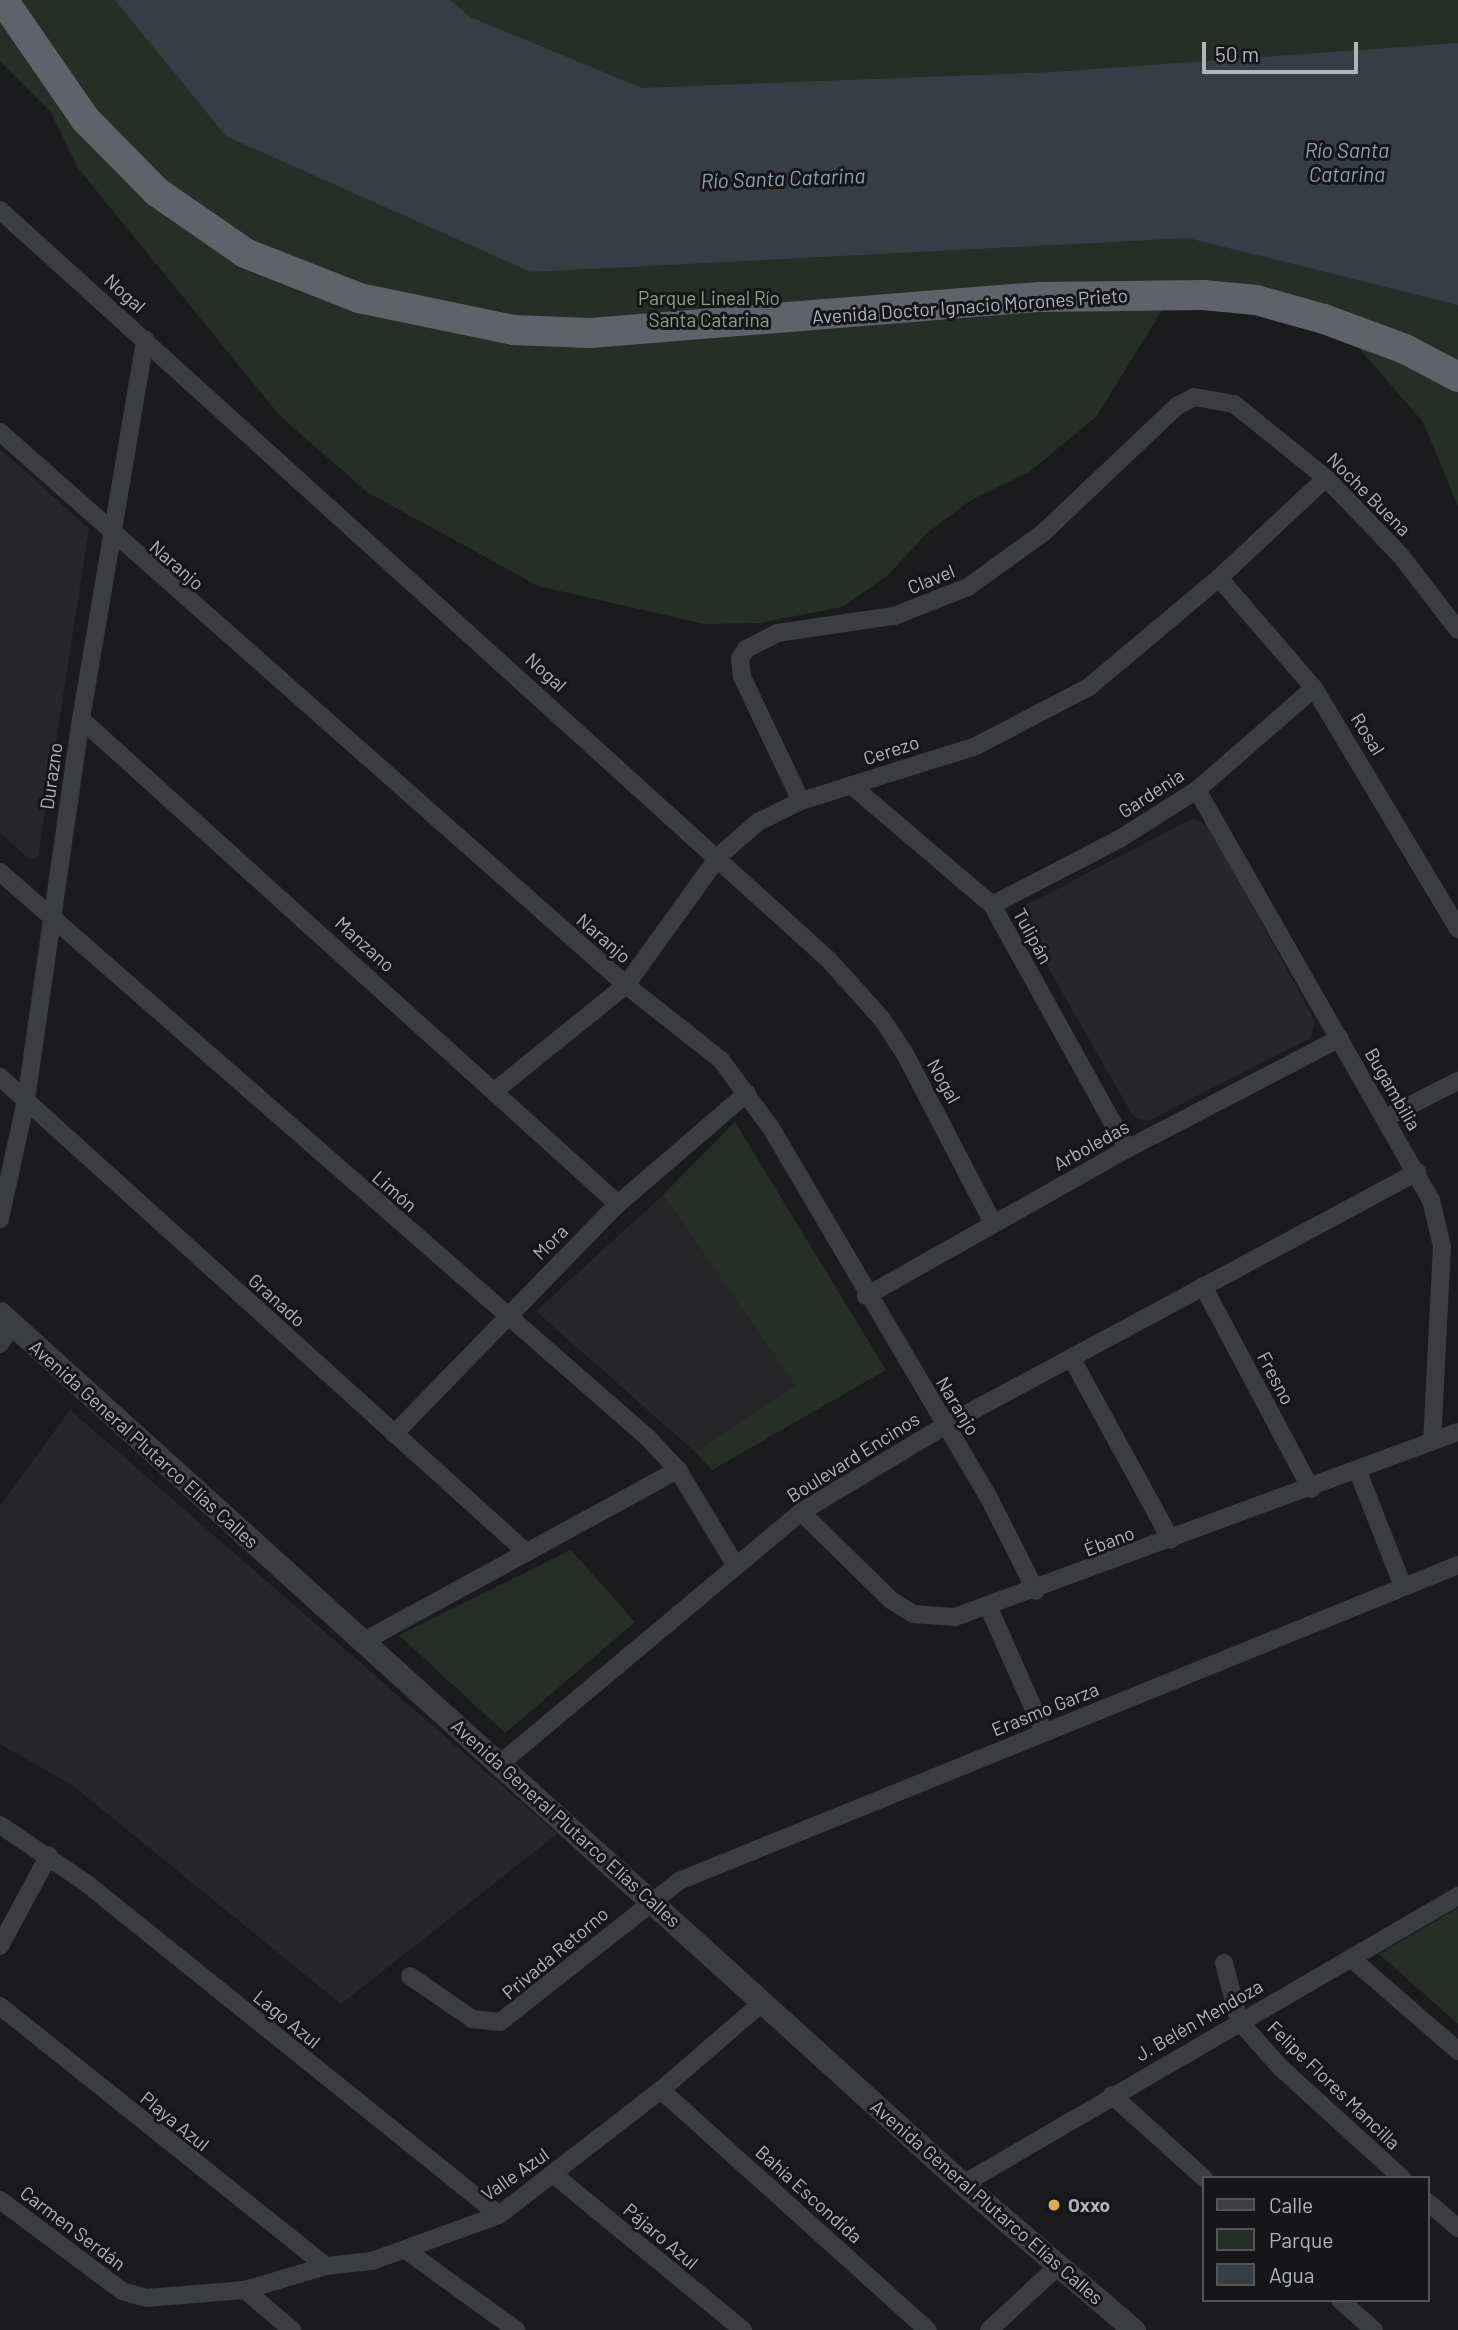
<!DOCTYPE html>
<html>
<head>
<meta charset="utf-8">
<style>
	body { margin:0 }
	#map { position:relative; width:1458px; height:2330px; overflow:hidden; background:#1b1b1d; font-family:Barlow,sans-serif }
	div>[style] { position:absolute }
	.built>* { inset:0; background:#272729 }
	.green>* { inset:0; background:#272e28 }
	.water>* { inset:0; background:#363e45 }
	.minor>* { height:18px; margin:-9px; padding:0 9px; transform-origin:9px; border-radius:9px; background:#3c3d41 }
	.tertiary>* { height:23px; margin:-11.5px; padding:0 11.5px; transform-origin:11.5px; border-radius:11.5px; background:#3c3d41 }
	.trunk>* { height:30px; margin:-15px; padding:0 15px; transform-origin:15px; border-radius:15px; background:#606269 }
	.dots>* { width:19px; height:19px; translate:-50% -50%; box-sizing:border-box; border:4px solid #161618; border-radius:50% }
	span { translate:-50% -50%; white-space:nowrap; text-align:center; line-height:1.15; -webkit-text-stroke:6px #161618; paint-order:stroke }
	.street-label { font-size:19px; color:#afb3bb }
	.park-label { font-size:19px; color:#88a389 }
	.poi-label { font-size:19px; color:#afb3bb; font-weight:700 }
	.left { translate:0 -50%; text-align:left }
	.water-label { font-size:21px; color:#8aa0b1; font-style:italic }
	.legend { position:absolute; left:1202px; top:2176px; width:228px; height:126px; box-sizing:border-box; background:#161618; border:2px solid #535559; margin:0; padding:9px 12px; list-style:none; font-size:21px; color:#afb3bb }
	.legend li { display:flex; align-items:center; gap:14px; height:35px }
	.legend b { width:35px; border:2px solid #535559 }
	.scale { position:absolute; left:1202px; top:42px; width:156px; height:32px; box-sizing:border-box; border:4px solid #afb3bb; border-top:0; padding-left:9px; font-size:21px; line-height:24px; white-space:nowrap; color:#afb3bb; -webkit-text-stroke:5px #161618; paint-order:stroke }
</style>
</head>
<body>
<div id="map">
	<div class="built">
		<div style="clip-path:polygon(0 449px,89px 529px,38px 857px,30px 860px,0 833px)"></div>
		<div style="clip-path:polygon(1194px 818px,1209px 827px,1315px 1021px,1311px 1038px,1148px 1121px,1133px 1116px,1022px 922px,1026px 905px)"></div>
		<div style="clip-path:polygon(663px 1195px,795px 1385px,695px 1452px,536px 1311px)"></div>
		<div style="clip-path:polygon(70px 1410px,557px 1834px,341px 2004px,72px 1785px,0 1744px,0 1506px)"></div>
	</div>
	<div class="green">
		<div style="clip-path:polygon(0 0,1458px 0,1458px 506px,1423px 422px,1344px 331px,1278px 300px,1164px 307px,1096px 417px,1029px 472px,971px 500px,927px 533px,887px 576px,842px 607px,760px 623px,704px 624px,538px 586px,367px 492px,280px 416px,78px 168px,50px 111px,0 61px)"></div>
		<div style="clip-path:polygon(735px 1122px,886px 1370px,712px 1470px,695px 1452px,795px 1385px,663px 1195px)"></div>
		<div style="clip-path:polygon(571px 1550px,635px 1622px,505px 1733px,399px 1635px)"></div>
		<div style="clip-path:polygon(1458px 1908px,1458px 2024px,1379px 1954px)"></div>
	</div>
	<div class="water">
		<div style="clip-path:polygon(115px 0,450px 0,470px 17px,642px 88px,1054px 72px,1458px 43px,1458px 305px,1188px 238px,531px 272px,226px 136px)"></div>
	</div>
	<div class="minor">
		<div style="left:0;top:210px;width:1118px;rotate:42.14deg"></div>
		<div style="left:829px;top:960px;width:79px;rotate:48.1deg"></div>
		<div style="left:882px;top:1019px;width:42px;rotate:56.7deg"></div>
		<div style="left:905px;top:1054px;width:191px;rotate:62.5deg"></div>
		<div style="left:0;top:432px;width:835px;rotate:41.46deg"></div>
		<div style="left:626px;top:985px;width:121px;rotate:38.3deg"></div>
		<div style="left:721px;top:1060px;width:84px;rotate:53.7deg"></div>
		<div style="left:771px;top:1128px;width:427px;rotate:59.5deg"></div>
		<div style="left:988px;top:1496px;width:106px;rotate:63.2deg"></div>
		<div style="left:1219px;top:578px;width:145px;rotate:49.2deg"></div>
		<div style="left:1314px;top:688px;width:281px;rotate:59.1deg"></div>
		<div style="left:81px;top:719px;width:724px;rotate:42.09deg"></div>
		<div style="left:851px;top:785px;width:185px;rotate:40.4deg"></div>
		<div style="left:992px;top:905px;width:279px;rotate:61deg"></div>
		<div style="left:1197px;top:790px;width:472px;rotate:60.3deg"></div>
		<div style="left:1431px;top:1200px;width:47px;rotate:76.6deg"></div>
		<div style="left:1442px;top:1246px;width:195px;rotate:92.9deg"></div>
		<div style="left:801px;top:801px;width:137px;rotate:-115.4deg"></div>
		<div style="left:742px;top:677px;width:18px;rotate:-96deg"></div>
		<div style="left:740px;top:659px;width:12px;rotate:-59deg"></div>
		<div style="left:746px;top:649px;width:35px;rotate:-27deg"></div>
		<div style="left:777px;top:633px;width:118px;rotate:-8.3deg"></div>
		<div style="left:894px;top:616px;width:79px;rotate:-21.4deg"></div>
		<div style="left:968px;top:587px;width:92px;rotate:-35.8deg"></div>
		<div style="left:1043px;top:533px;width:185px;rotate:-43.5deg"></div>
		<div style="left:1177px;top:406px;width:19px;rotate:-28deg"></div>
		<div style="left:1194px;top:397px;width:41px;rotate:9.9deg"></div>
		<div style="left:1234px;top:404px;width:118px;rotate:38.8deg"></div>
		<div style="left:1326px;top:478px;width:108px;rotate:46.1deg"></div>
		<div style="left:1401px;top:556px;width:93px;rotate:52.4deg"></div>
		<div style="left:0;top:872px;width:859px;rotate:41.13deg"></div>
		<div style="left:647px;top:1437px;width:45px;rotate:46.8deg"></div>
		<div style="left:678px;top:1470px;width:109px;rotate:58.9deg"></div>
		<div style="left:992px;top:905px;width:145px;rotate:-27.4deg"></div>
		<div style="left:1121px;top:838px;width:90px;rotate:-32.3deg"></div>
		<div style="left:1197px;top:790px;width:155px;rotate:-41.1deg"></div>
		<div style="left:0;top:1077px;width:710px;rotate:42.09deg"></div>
		<div style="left:497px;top:1089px;width:166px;rotate:-38.9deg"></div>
		<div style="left:626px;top:985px;width:159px;rotate:-54.2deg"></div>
		<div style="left:719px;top:856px;width:52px;rotate:-41.1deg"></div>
		<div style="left:758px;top:822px;width:48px;rotate:-26deg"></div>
		<div style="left:801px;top:801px;width:183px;rotate:-17.4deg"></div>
		<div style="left:976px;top:746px;width:127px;rotate:-27.6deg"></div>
		<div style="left:1089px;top:687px;width:170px;rotate:-40deg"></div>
		<div style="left:1219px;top:578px;width:146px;rotate:-43.1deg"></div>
		<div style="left:1385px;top:1118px;width:82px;rotate:-26.9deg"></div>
		<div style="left:0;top:1219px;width:122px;rotate:-77.7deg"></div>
		<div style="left:26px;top:1100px;width:385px;rotate:-81.8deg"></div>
		<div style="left:81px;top:719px;width:385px;rotate:-80.4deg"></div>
		<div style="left:1203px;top:1286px;width:230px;rotate:62deg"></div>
		<div style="left:866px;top:1296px;width:300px;rotate:-29.4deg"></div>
		<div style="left:1127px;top:1149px;width:240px;rotate:-27.5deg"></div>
		<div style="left:0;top:1344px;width:22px;rotate:-56deg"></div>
		<div style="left:1072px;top:1359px;width:206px;rotate:61.3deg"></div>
		<div style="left:394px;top:1434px;width:321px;rotate:-45.8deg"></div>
		<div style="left:618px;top:1204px;width:170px;rotate:-40.7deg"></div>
		<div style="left:1358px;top:1472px;width:123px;rotate:68.5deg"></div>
		<div style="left:801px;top:1512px;width:126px;rotate:44.4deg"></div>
		<div style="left:891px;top:1600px;width:26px;rotate:32deg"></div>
		<div style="left:913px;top:1614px;width:42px;rotate:4.1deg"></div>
		<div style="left:955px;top:1617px;width:536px;rotate:-20.19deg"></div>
		<div style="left:989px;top:1608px;width:136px;rotate:66.1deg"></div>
		<div style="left:364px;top:1641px;width:358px;rotate:-28.6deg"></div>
		<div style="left:502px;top:1762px;width:390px;rotate:-39.9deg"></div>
		<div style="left:801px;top:1512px;width:169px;rotate:-31deg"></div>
		<div style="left:946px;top:1425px;width:535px;rotate:-28.24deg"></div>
		<div style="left:0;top:1825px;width:104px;rotate:34deg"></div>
		<div style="left:86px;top:1883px;width:530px;rotate:38.79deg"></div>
		<div style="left:0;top:1946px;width:103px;rotate:-61.7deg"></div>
		<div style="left:1351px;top:1958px;width:142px;rotate:41deg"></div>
		<div style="left:1224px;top:1963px;width:60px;rotate:75.5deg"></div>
		<div style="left:1239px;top:2021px;width:63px;rotate:48.2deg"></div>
		<div style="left:1281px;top:2068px;width:164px;rotate:42.3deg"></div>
		<div style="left:410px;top:1976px;width:75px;rotate:34.7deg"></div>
		<div style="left:472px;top:2019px;width:28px;rotate:6deg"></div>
		<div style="left:500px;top:2022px;width:228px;rotate:-38.2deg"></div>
		<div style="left:679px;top:1881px;width:841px;rotate:-22.08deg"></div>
		<div style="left:0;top:2006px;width:417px;rotate:38.6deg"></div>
		<div style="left:661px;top:2090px;width:359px;rotate:42deg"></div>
		<div style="left:1112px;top:2095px;width:124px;rotate:42.1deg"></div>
		<div style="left:553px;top:2174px;width:246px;rotate:39.4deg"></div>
		<div style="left:963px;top:2184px;width:573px;rotate:-30.19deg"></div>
		<div style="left:0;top:2200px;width:152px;rotate:36.7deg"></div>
		<div style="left:122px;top:2291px;width:25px;rotate:16deg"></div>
		<div style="left:146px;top:2298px;width:99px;rotate:-4.6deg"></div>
		<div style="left:245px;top:2290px;width:84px;rotate:-16.5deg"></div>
		<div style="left:326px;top:2266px;width:46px;rotate:-6.2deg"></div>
		<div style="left:372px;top:2261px;width:135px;rotate:-19.9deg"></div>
		<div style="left:499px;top:2215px;width:205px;rotate:-37.7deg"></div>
		<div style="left:661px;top:2090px;width:135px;rotate:-40.8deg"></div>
		<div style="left:1428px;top:2202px;width:40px;rotate:41deg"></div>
		<div style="left:407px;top:2251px;width:135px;rotate:35.9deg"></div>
		<div style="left:245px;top:2290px;width:62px;rotate:40.4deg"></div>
		<div style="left:1340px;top:2300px;width:45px;rotate:41.4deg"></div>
		<div style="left:989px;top:2330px;width:94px;rotate:-42.8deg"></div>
	</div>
	<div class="tertiary">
		<div style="left:0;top:1313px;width:1298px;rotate:42.13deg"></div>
		<div style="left:963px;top:2184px;width:225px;rotate:40.5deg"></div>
	</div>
	<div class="trunk">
		<div style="left:3px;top:0;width:145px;rotate:55.4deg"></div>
		<div style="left:85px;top:119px;width:103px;rotate:45.4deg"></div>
		<div style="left:157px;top:192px;width:107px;rotate:34.7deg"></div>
		<div style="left:245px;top:253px;width:123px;rotate:21.5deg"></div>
		<div style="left:359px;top:298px;width:157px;rotate:11.7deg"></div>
		<div style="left:513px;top:330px;width:77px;rotate:2.2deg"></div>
		<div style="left:590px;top:333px;width:451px;rotate:-4.6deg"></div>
		<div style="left:1040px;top:297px;width:163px;rotate:-0.7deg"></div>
		<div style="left:1203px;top:295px;width:53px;rotate:5.4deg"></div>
		<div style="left:1256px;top:300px;width:71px;rotate:15.6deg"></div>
		<div style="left:1324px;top:319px;width:86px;rotate:20.3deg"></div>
		<div style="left:1405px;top:349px;width:60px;rotate:27.8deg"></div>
	</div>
	<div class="dots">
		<div style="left:1054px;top:2205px;background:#e0ab4f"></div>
	</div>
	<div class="street-label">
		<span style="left:125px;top:293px;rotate:42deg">Nogal</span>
		<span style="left:970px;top:306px;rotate:-4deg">Avenida Doctor Ignacio Morones Prieto</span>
		<span style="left:1369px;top:494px;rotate:45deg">Noche Buena</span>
		<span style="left:177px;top:565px;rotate:41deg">Naranjo</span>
		<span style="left:931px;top:579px;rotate:-22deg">Clavel</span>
		<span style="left:546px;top:672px;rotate:42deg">Nogal</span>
		<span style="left:1368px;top:734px;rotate:58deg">Rosal</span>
		<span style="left:891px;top:750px;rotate:-18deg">Cerezo</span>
		<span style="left:51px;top:776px;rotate:-82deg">Durazno</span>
		<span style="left:1151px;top:793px;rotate:-33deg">Gardenia</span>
		<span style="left:1033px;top:936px;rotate:61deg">Tulipán</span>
		<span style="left:604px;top:938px;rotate:41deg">Naranjo</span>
		<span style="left:365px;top:944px;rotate:42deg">Manzano</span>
		<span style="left:944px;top:1081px;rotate:61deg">Nogal</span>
		<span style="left:1393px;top:1089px;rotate:60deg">Bugambilia</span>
		<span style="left:1091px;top:1145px;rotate:-29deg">Arboledas</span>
		<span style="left:395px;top:1191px;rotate:41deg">Limón</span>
		<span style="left:550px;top:1242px;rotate:-45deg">Mora</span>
		<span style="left:277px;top:1300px;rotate:42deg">Granado</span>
		<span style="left:1276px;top:1378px;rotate:62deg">Fresno</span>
		<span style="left:958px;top:1406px;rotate:59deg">Naranjo</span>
		<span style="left:144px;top:1444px;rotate:42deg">Avenida General Plutarco Elías Calles</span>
		<span style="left:853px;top:1457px;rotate:-32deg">Boulevard Encinos</span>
		<span style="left:1109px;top:1541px;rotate:-21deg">Ébano</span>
		<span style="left:1045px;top:1709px;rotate:-22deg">Erasmo Garza</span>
		<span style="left:566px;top:1823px;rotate:42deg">Avenida General Plutarco Elías Calles</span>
		<span style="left:555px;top:1953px;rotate:-40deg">Privada Retorno</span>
		<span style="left:287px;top:2019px;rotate:39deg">Lago Azul</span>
		<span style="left:1199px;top:2020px;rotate:-30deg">J. Belén Mendoza</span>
		<span style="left:1334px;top:2085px;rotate:44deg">Felipe Flores Mancilla</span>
		<span style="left:175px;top:2121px;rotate:39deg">Playa Azul</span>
		<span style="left:515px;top:2174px;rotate:-35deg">Valle Azul</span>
		<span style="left:809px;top:2194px;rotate:42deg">Bahía Escondida</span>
		<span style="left:987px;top:2202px;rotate:41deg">Avenida General Plutarco Elías Calles</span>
		<span style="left:73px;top:2228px;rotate:37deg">Carmen Serdán</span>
		<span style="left:661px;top:2236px;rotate:40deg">Pájaro Azul</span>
	</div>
	<div class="park-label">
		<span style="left:709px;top:309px">Parque Lineal Río<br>Santa Catarina</span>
	</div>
	<div class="poi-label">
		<span class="left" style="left:1068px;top:2205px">Oxxo</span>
	</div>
	<div class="water-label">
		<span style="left:1347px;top:162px">Río Santa<br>Catarina</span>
		<span style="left:783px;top:178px;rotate:-2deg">Río Santa Catarina</span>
	</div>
	<ul class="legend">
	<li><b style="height:9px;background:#3c3d41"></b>Calle</li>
	<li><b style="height:19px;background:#272e28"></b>Parque</li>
	<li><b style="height:19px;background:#363e45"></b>Agua</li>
	</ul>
	<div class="scale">50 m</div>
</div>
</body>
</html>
